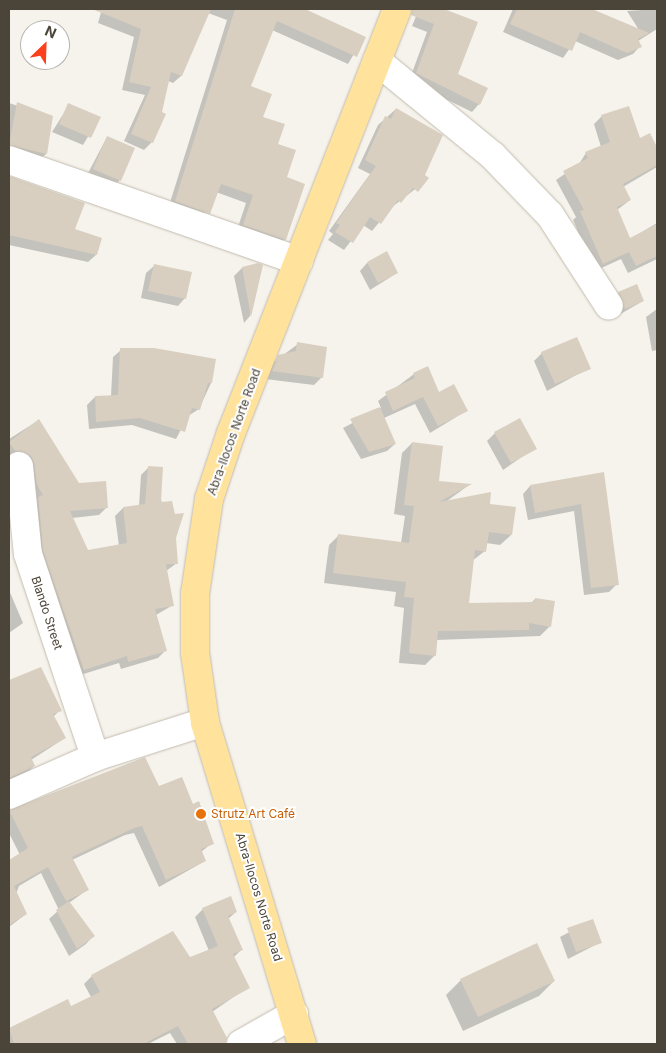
<!DOCTYPE html>
<html>
<head>
<meta charset="utf-8">
<style>
	body { margin:0 }
	#map { position:relative; width:666px; height:1053px; overflow:hidden; background:#f6f3ec; font-family:Inter,sans-serif }
	div>[style] { position:absolute }
	.shadow>* { inset:0; background:#0003 }
	.building>* { inset:0; background:#d8cfc1 }
	.roads { filter:drop-shadow(0 0 1px #c2bbae) drop-shadow(0 0 1px #c2bbae) }
	.minor>* { height:28px; margin:-14px; padding:0 14px; transform-origin:14px; border-radius:14px; background:#fff }
	.major>* { height:28px; margin:-14px; padding:0 14px; transform-origin:14px; border-radius:14px; background:#ffe39c }
	.dots>* { width:14px; height:14px; translate:-50% -50%; box-sizing:border-box; border:2px solid #fff; border-radius:50% }
	span { translate:-50% -50%; white-space:nowrap; text-align:center; line-height:1.15; -webkit-text-stroke:4px #fff; paint-order:stroke }
	.street-label { font-size:12px; color:#4b4439 }
	.food-label { font-size:12px; color:#c56008 }
	.left { translate:0 -50%; text-align:left }
	.frame { position:absolute; inset:0; border:10px solid #4b4439; pointer-events:none }
	.north { position:absolute; left:20px; top:20px; width:50px; height:50px; box-sizing:border-box; background:#fff; border:1px solid #b7b4b0; border-radius:50%; rotate:24deg; font-size:14px; font-weight:700; line-height:20px; text-align:center; color:#4b4439 }
	.north::after { content:''; display:block; margin:auto; width:18px; height:22px; background:#fc3f1d; clip-path:polygon(50% 0,100% 100%,50% 72%,0 100%) }
</style>
</head>
<body>
<div id="map">
	<div class="shadow">
		<div style="clip-path:polygon(102px 9px,301px 9px,364px 37px,348px 64px,272px 30px,249px 87px,276px 144px,285px 178px,285px 239px,277px 247px,236px 233px,246px 203px,216px 192px,201px 221px,168px 209px,227px 20px,208px 13px,181px 76px,173px 83px,168px 81px,152px 142px,144px 150px,124px 141px,145px 95px,122px 90px,134px 37px,98px 23px)"></div>
		<div style="clip-path:polygon(419px 9px,441px 9px,476px 23px,456px 75px,479px 104px,472px 112px,409px 81px,427px 32px,412px 26px)"></div>
		<div style="clip-path:polygon(513px 9px,589px 9px,639px 30px,627px 11px,657px 9px,657px 29px,638px 41px,640px 46px,633px 54px,618px 60px,575px 41px,563px 58px,503px 32px)"></div>
		<div style="clip-path:polygon(9px 103px,51px 117px,46px 154px,38px 161px,9px 154px)"></div>
		<div style="clip-path:polygon(69px 105px,99px 118px,83px 145px,52px 132px)"></div>
		<div style="clip-path:polygon(396px 109px,423px 176px,419px 186px,391px 208px,372px 231px,363px 225px,344px 250px,328px 240px,333px 234px,329px 231px,370px 174px,358px 168px,378px 125px)"></div>
		<div style="clip-path:polygon(602px 116px,639px 140px,649px 135px,657px 150px,657px 167px,623px 187px,630px 200px,617px 210px,630px 239px,657px 223px,657px 259px,628px 273px,621px 259px,595px 271px,573px 220px,576px 217px,556px 180px,579px 164px,586px 153px,601px 147px,594px 124px)"></div>
		<div style="clip-path:polygon(107px 137px,120px 180px,112px 188px,86px 177px)"></div>
		<div style="clip-path:polygon(9px 179px,83px 204px,73px 229px,96px 255px,88px 262px,9px 245px)"></div>
		<div style="clip-path:polygon(367px 263px,397px 273px,370px 290px,360px 271px)"></div>
		<div style="clip-path:polygon(154px 266px,185px 298px,178px 306px,141px 298px,146px 273px)"></div>
		<div style="clip-path:polygon(261px 266px,250px 316px,244px 323px,234px 276px,242px 268px)"></div>
		<div style="clip-path:polygon(619px 293px,643px 301px,617px 316px,611px 300px)"></div>
		<div style="clip-path:polygon(657px 309px,657px 350px,652px 351px,646px 317px)"></div>
		<div style="clip-path:polygon(298px 344px,322px 377px,314px 385px,265px 379px,271px 364px)"></div>
		<div style="clip-path:polygon(121px 350px,211px 383px,199px 409px,188px 416px,176px 439px,132px 425px,89px 429px,87px 405px,95px 397px,111px 396px,113px 357px)"></div>
		<div style="clip-path:polygon(542px 353px,589px 368px,547px 391px,534px 361px)"></div>
		<div style="clip-path:polygon(414px 374px,466px 411px,430px 433px,415px 404px,384px 418px,395px 444px,387px 451px,361px 459px,343px 428px,381px 408px,378px 401px)"></div>
		<div style="clip-path:polygon(39px 420px,78px 485px,107px 507px,99px 515px,72px 518px,88px 551px,119px 546px,115px 516px,123px 508px,139px 506px,141px 475px,149px 467px,175px 538px,177px 563px,166px 571px,173px 605px,156px 615px,166px 650px,158px 658px,121px 669px,119px 663px,77px 676px,9px 459px,9px 439px)"></div>
		<div style="clip-path:polygon(495px 433px,535px 448px,503px 470px,487px 441px)"></div>
		<div style="clip-path:polygon(412px 443px,437px 482px,469px 485px,447px 501px,515px 508px,511px 535px,500px 545px,486px 543px,485px 551px,472px 561px,468px 604px,530px 604px,535px 599px,550px 626px,540px 636px,436px 640px,435px 655px,425px 665px,399px 663px,404px 608px,394px 606px,396px 592px,324px 583px,329px 545px,339px 535px,401px 543px,405px 516px,394px 514px,402px 453px)"></div>
		<div style="clip-path:polygon(603px 473px,617px 584px,609px 592px,584px 595px,574px 511px,528px 520px,523px 494px,530px 486px)"></div>
		<div style="clip-path:polygon(9px 590px,23px 623px,9px 633px)"></div>
		<div style="clip-path:polygon(41px 669px,60px 710px,53px 717px,65px 738px,31px 760px,34px 766px,26px 774px,9px 782px,9px 681px)"></div>
		<div style="clip-path:polygon(145px 759px,158px 788px,193px 805px,212px 843px,201px 852px,205px 861px,159px 887px,134px 833px,125px 835px,72px 860px,87px 890px,69px 903px,93px 936px,86px 944px,69px 956px,49px 919px,59px 910px,41px 873px,19px 886px,16px 894px,26px 914px,9px 927px,9px 861px,20px 855px,9px 833px,9px 812px)"></div>
		<div style="clip-path:polygon(203px 909px,236px 912px,228px 919px,241px 950px,233px 958px,248px 987px,212px 1012px,225px 1044px,177px 1044px,170px 1033px,148px 1044px,97px 1044px,111px 1037px,100px 1014px,34px 1044px,9px 1044px,9px 1029px,67px 1000px,71px 1007px,91px 997px,84px 984px,92px 976px,190px 959px,209px 951px,195px 917px)"></div>
		<div style="clip-path:polygon(592px 920px,601px 942px,568px 959px,560px 937px)"></div>
		<div style="clip-path:polygon(461px 980px,554px 981px,539px 996px,463px 1031px,446px 995px)"></div>
	</div>
	<div class="building">
		<div style="clip-path:polygon(92px 9px,211px 9px,182px 76px,171px 72px,162px 112px,166px 114px,153px 143px,131px 134px,151px 87px,129px 82px,141px 29px)"></div>
		<div style="clip-path:polygon(235px 9px,305px 9px,366px 37px,357px 57px,277px 21px,251px 86px,272px 94px,263px 117px,285px 124px,278px 144px,296px 150px,287px 177px,305px 184px,286px 240px,243px 225px,253px 195px,221px 184px,210px 214px,175px 201px)"></div>
		<div style="clip-path:polygon(412px 9px,444px 9px,478px 22px,458px 74px,488px 88px,480px 105px,416px 73px,434px 24px,411px 15px)"></div>
		<div style="clip-path:polygon(517px 9px,592px 9px,649px 33px,638px 39px,642px 47px,627px 53px,580px 32px,572px 51px,510px 24px)"></div>
		<div style="clip-path:polygon(17px 102px,53px 116px,47px 154px,9px 145px)"></div>
		<div style="clip-path:polygon(68px 103px,101px 117px,91px 138px,59px 124px)"></div>
		<div style="clip-path:polygon(629px 106px,640px 138px,650px 133px,657px 147px,657px 165px,623px 184px,631px 200px,617px 207px,630px 238px,657px 224px,657px 256px,636px 266px,629px 252px,603px 264px,580px 211px,584px 210px,563px 171px,588px 158px,585px 152px,610px 142px,601px 115px)"></div>
		<div style="clip-path:polygon(396px 108px,443px 135px,425px 175px,429px 178px,418px 192px,413px 188px,401px 203px,398px 200px,381px 224px,370px 217px,353px 243px,335px 232px,340px 225px,336px 223px,376px 166px,365px 160px,385px 116px,391px 119px)"></div>
		<div style="clip-path:polygon(107px 136px,135px 148px,121px 181px,93px 169px)"></div>
		<div style="clip-path:polygon(9px 176px,85px 203px,75px 229px,102px 238px,97px 255px,9px 235px)"></div>
		<div style="clip-path:polygon(387px 251px,398px 273px,378px 283px,367px 262px)"></div>
		<div style="clip-path:polygon(258px 263px,263px 265px,251px 317px,242px 267px)"></div>
		<div style="clip-path:polygon(154px 264px,192px 272px,186px 299px,148px 291px)"></div>
		<div style="clip-path:polygon(637px 284px,644px 301px,625px 309px,618px 292px)"></div>
		<div style="clip-path:polygon(577px 337px,591px 369px,555px 384px,541px 352px)"></div>
		<div style="clip-path:polygon(297px 342px,327px 347px,323px 378px,272px 371px,278px 355px,296px 351px)"></div>
		<div style="clip-path:polygon(120px 348px,154px 348px,216px 359px,212px 383px,208px 383px,200px 410px,192px 408px,185px 432px,140px 418px,96px 422px,95px 396px,118px 395px)"></div>
		<div style="clip-path:polygon(428px 366px,439px 392px,454px 384px,468px 411px,438px 426px,423px 397px,393px 411px,385px 392px,415px 378px,413px 373px)"></div>
		<div style="clip-path:polygon(380px 407px,396px 444px,369px 452px,350px 419px)"></div>
		<div style="clip-path:polygon(520px 418px,537px 449px,511px 463px,494px 432px)"></div>
		<div style="clip-path:polygon(39px 419px,79px 483px,106px 481px,108px 508px,70px 511px,88px 550px,127px 543px,123px 507px,145px 504px,148px 466px,163px 467px,161px 502px,172px 501px,175px 514px,184px 513px,176px 538px,178px 564px,166px 564px,174px 606px,155px 609px,167px 651px,128px 662px,127px 656px,84px 670px,43px 551px,38px 497px,43px 495px,37px 485px,34px 464px,31px 456px,15px 451px,9px 442px)"></div>
		<div style="clip-path:polygon(412px 442px,443px 446px,439px 481px,472px 484px,439px 502px,491px 492px,490px 504px,516px 507px,512px 535px,489px 532px,486px 552px,475px 550px,469px 603px,534px 602px,535px 598px,555px 601px,551px 627px,529px 623px,529px 630px,438px 631px,436px 656px,409px 653px,414px 598px,404px 597px,406px 582px,333px 573px,338px 534px,409px 543px,414px 506px,404px 505px)"></div>
		<div style="clip-path:polygon(604px 472px,619px 585px,591px 588px,581px 504px,535px 513px,530px 485px)"></div>
		<div style="clip-path:polygon(41px 667px,62px 711px,53px 714px,66px 738px,31px 757px,35px 766px,9px 778px,9px 680px)"></div>
		<div style="clip-path:polygon(145px 757px,159px 786px,182px 777px,193px 804px,199px 801px,214px 844px,201px 849px,206px 861px,166px 880px,142px 826px,134px 828px,72px 857px,89px 890px,66px 901px,48px 867px,14px 886px,27px 914px,9px 925px,9px 860px,28px 848px,9px 810px)"></div>
		<div style="clip-path:polygon(231px 896px,237px 912px,228px 916px,243px 950px,233px 954px,250px 988px,212px 1009px,227px 1038px,225px 1044px,188px 1044px,178px 1026px,143px 1044px,14px 1044px,9px 1028px,68px 999px,71px 1006px,100px 992px,91px 975px,173px 931px,190px 957px,218px 946px,202px 908px)"></div>
		<div style="clip-path:polygon(69px 901px,95px 936px,77px 949px,56px 910px)"></div>
		<div style="clip-path:polygon(593px 919px,602px 943px,576px 952px,567px 928px)"></div>
		<div style="clip-path:polygon(537px 943px,555px 981px,478px 1017px,460px 979px)"></div>
	</div>
	<div class="roads">
		<div class="minor">
			<div style="left:377px;top:61px;width:149px;rotate:39.3deg"></div>
			<div style="left:492px;top:155px;width:83px;rotate:46deg"></div>
			<div style="left:550px;top:215px;width:108px;rotate:57deg"></div>
			<div style="left:9px;top:160px;width:307px;rotate:19.2deg"></div>
			<div style="left:19px;top:466px;width:88px;rotate:84.2deg"></div>
			<div style="left:28px;top:554px;width:214px;rotate:71.7deg"></div>
			<div style="left:9px;top:795px;width:94px;rotate:-23.8deg"></div>
			<div style="left:95px;top:757px;width:115px;rotate:-17.7deg"></div>
			<div style="left:241px;top:1044px;width:61px;rotate:-29.5deg"></div>
		</div>
		<div class="major">
			<div style="left:302px;top:1044px;width:336px;rotate:-106.8deg"></div>
			<div style="left:205px;top:722px;width:70px;rotate:-98.2deg"></div>
			<div style="left:195px;top:653px;width:59px;rotate:-90deg"></div>
			<div style="left:195px;top:594px;width:96px;rotate:-81.6deg"></div>
			<div style="left:209px;top:499px;width:70px;rotate:-71.6deg"></div>
			<div style="left:231px;top:433px;width:455px;rotate:-68.6deg"></div>
		</div>
	</div>
	<div class="dots">
		<div style="left:201px;top:814px;background:#e8710a"></div>
	</div>
	<div class="street-label">
		<span style="left:234px;top:432px;rotate:-70deg">Abra-Ilocos Norte Road</span>
		<span style="left:47px;top:613px;rotate:72deg">Blando Street</span>
		<span style="left:259px;top:897px;rotate:73deg">Abra-Ilocos Norte Road</span>
	</div>
	<div class="food-label">
		<span class="left" style="left:211px;top:814px">Strutz Art Café</span>
	</div>
	<div class="frame"></div>
	<div class="north">N</div>
</div>
</body>
</html>
